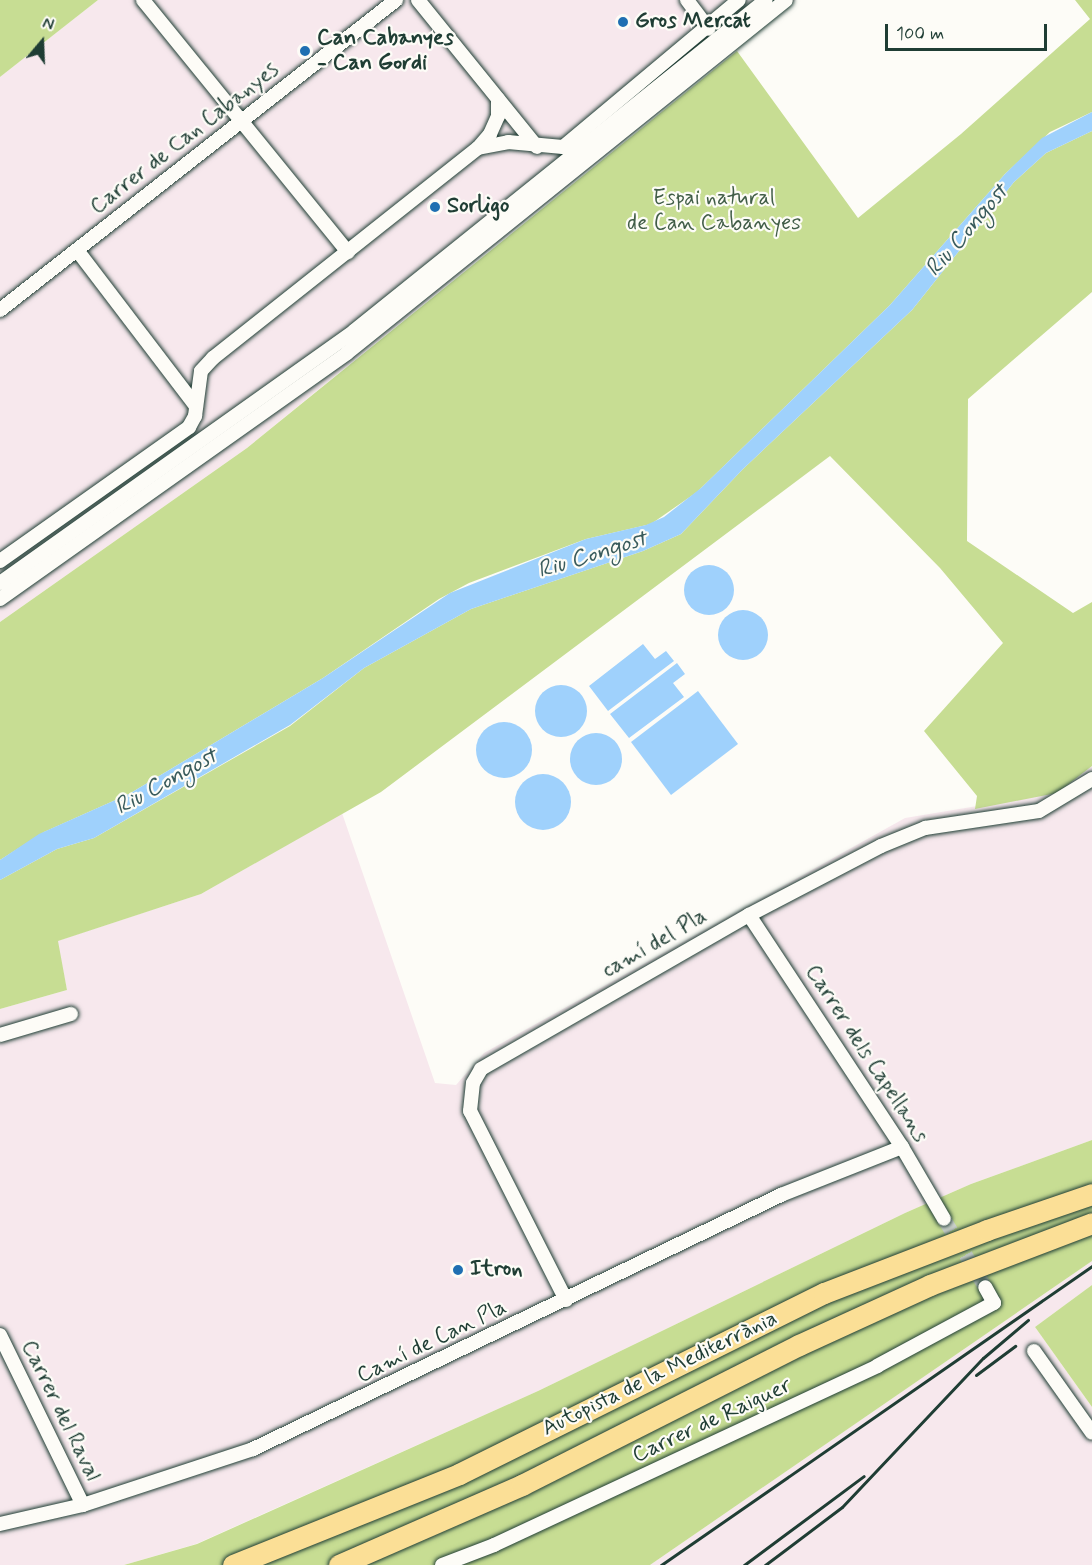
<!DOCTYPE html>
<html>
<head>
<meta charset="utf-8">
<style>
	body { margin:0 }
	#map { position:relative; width:1092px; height:1565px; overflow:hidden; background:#fdfcf7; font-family:Mynerve,sans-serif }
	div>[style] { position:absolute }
	.built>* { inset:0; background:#f7e8ed }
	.green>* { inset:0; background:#c7dd93 }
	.water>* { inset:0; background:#9fd1fc }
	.round { border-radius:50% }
	.minor-tunnel>* { height:14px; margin-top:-7px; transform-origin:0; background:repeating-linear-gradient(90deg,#d1d6d0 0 14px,transparent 0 21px) }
	.roads { filter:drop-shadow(0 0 2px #1f3d34) drop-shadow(0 0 2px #1f3d34) }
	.minor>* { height:14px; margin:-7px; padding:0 7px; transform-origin:7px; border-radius:7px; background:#fdfcf7 }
	.highway>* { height:21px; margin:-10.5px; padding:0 10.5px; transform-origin:10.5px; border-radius:10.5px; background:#fbdf96 }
	.rail>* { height:3px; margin:-1.5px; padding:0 1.5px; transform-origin:1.5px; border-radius:1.5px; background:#1f3d34 }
	.dots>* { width:16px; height:16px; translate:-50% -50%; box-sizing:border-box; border:3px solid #fdfcf7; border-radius:50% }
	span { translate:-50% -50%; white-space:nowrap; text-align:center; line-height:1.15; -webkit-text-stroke:4.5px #fdfcf7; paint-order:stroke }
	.poi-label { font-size:22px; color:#1f3d34; font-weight:700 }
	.left { translate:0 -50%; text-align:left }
	.street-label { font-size:22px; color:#1f3d34 }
	.park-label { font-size:22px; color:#415d47 }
	.water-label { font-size:24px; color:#395b5c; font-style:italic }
	.north { position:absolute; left:12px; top:12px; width:60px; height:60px; -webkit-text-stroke:4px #fdfcf7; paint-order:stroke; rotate:19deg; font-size:16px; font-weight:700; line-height:24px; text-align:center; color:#1f3d34 }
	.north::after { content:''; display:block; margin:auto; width:21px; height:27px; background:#1f3d34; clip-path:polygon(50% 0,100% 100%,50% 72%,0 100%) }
	.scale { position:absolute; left:885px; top:24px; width:162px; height:27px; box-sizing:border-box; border:3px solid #1f3d34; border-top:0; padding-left:8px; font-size:18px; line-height:21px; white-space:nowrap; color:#1f3d34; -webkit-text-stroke:4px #fdfcf7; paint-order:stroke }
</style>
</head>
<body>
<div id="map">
	<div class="built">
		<div style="clip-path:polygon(98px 0,796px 0,247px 448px,0 622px,0 77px)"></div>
		<div style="clip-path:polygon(1092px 766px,1092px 1140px,971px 1184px,905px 1213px,538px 1391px,196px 1544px,124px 1565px,0 1565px,0 1009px,67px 990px,57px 941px,201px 894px,342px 813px,435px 1083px,456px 1085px,484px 1053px,905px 818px,1056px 793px)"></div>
		<div style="clip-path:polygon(1092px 1261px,1092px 1285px,1035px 1327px,1092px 1407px,1092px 1565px,650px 1565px)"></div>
	</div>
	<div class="green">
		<div style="clip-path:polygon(0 0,98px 0,0 77px)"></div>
		<div style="clip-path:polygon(1075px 0,1092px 0,1092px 112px,1050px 132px,1005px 174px,890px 305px,697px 492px,651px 524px,586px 539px,469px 583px,439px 599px,323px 678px,129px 794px,44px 832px,0 860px,0 622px,247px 448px,737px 51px,858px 218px,961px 134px,1090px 19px)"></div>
		<div style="clip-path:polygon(1092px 131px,1092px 292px,968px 399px,967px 541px,1073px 613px,1092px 602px,1092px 766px,1057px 793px,975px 809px,977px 796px,924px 731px,1003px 643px,940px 568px,830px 456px,381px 792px,201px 894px,58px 941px,67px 990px,0 1009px,0 880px,57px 849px,94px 838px,290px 726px,364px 668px,471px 609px,643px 551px,681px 534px,743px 469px,912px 310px,1014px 182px,1046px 153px)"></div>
		<div style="clip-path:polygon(1092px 1140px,1092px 1261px,650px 1565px,124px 1565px,197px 1544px,538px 1391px,905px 1213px,971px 1184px)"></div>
		<div style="clip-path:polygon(1092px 1285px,1092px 1407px,1035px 1327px)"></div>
	</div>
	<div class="water">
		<div style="clip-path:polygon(1092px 112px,1092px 131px,1046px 153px,1014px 182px,912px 310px,743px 469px,681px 534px,643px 551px,471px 609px,364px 668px,290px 725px,94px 838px,57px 849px,0 880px,0 860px,39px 834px,129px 794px,323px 678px,450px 593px,586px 539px,646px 525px,664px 517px,701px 488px,890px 305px,1005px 174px,1042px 138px)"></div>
		<div class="round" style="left:684px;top:565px;width:50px;height:50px"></div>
		<div class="round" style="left:718px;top:610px;width:50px;height:50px"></div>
		<div style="clip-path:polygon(643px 644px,655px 659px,666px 651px,674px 661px,608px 711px,589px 686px)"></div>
		<div style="clip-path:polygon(677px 663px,685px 674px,673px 683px,684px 697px,629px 738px,610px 714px)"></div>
		<div class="round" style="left:535px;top:685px;width:52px;height:52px"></div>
		<div style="clip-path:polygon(698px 691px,738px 744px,671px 795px,631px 742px)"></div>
		<div class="round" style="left:476px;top:722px;width:56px;height:56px"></div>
		<div class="round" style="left:570px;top:733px;width:52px;height:52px"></div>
		<div class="round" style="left:515px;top:774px;width:56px;height:56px"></div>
	</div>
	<div class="minor-tunnel">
		<div style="left:944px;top:1219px;width:79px;rotate:58.9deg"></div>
	</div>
	<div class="roads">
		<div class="minor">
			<div style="left:143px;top:0;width:325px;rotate:50.9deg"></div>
			<div style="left:418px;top:0;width:189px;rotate:51deg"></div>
			<div style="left:687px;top:0;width:36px;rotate:53deg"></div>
			<div style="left:478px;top:148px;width:18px;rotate:-49deg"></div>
			<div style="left:490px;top:134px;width:20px;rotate:-66deg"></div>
			<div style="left:498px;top:116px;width:17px;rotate:-90deg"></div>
			<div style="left:77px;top:250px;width:196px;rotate:52.7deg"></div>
			<div style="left:0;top:310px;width:503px;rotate:-38.05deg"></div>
			<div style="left:0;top:561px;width:232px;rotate:-35.3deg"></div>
			<div style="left:189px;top:427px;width:13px;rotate:-61deg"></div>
			<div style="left:195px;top:416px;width:45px;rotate:-82.4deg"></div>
			<div style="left:201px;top:371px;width:18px;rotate:-47deg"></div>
			<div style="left:213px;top:358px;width:338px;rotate:-38.4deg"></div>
			<div style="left:478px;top:148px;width:31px;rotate:-11deg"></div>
			<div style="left:508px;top:142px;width:55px;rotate:5.2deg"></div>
			<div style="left:563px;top:147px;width:229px;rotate:-39.9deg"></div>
			<div style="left:0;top:583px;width:435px;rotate:-35.4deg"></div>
			<div style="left:354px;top:331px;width:528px;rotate:-38.78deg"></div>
			<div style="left:0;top:599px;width:425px;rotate:-35.3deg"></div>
			<div style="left:347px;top:353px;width:563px;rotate:-38.8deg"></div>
			<div style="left:749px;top:915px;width:278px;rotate:56.6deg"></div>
			<div style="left:902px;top:1147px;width:83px;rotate:59.7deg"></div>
			<div style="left:0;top:1035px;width:74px;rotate:-16.5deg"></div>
			<div style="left:566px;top:1300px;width:212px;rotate:-116.9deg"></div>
			<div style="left:470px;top:1111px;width:28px;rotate:-84deg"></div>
			<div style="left:473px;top:1083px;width:16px;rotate:-60deg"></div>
			<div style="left:481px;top:1069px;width:309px;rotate:-29.9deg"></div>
			<div style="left:749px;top:915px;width:149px;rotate:-27.6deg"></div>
			<div style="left:881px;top:846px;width:48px;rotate:-22.2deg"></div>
			<div style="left:925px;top:828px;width:115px;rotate:-8.5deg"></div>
			<div style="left:1039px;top:811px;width:62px;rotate:-31.1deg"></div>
			<div style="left:0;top:1335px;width:189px;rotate:64deg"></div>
			<div style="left:1034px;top:1351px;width:100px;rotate:54.7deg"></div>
			<div style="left:0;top:1524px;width:85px;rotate:-12.9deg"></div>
			<div style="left:83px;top:1505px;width:179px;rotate:-18.2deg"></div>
			<div style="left:253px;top:1449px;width:586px;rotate:-25.69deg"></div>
			<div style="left:781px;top:1195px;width:130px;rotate:-21.6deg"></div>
			<div style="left:442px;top:1565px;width:56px;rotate:-21deg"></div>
			<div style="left:494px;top:1545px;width:423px;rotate:-25deg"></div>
			<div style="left:877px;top:1366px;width:133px;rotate:-28.3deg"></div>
			<div style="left:994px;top:1303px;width:18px;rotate:-119deg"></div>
		</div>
		<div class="highway">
			<div style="left:233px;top:1565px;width:244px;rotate:-21.9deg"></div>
			<div style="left:459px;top:1474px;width:407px;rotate:-26.4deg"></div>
			<div style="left:824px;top:1293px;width:175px;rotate:-21.1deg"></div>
			<div style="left:987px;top:1230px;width:111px;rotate:-18.9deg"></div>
			<div style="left:339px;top:1565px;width:200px;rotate:-23.6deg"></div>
			<div style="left:522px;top:1485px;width:310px;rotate:-26.8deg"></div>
			<div style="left:799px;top:1345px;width:144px;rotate:-24.6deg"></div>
			<div style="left:930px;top:1285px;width:173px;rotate:-20.9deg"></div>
		</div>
	</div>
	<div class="rail">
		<div style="left:976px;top:1375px;width:49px;rotate:-36.6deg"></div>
		<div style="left:661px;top:1565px;width:525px;rotate:-34.75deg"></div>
		<div style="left:744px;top:1565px;width:149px;rotate:-36.6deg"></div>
		<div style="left:765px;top:1565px;width:96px;rotate:-37deg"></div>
		<div style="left:842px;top:1507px;width:205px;rotate:-46.6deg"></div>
		<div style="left:983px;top:1358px;width:59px;rotate:-40.2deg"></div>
	</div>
	<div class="dots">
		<div style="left:623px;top:22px;background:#1f6fb2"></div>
		<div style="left:305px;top:51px;background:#1f6fb2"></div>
		<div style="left:435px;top:207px;background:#1f6fb2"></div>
		<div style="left:458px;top:1270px;background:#1f6fb2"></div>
	</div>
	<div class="poi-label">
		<span class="left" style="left:635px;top:22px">Gros Mercat</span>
		<span class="left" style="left:317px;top:51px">Can Cabanyes<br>- Can Gordi</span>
		<span class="left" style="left:447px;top:207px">Sorligo</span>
		<span class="left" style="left:470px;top:1270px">Itron</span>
	</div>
	<div class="street-label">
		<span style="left:185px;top:139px;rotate:-38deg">Carrer de Can Cabanyes</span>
		<span style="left:655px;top:944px;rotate:-30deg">camí del Pla</span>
		<span style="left:866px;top:1054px;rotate:57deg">Carrer dels Capellans</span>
		<span style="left:432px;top:1342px;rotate:-26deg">Camí de Can Pla</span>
		<span style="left:660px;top:1374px;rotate:-26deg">Autopista de la Mediterrània</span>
		<span style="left:60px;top:1411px;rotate:64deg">Carrer del Raval</span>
		<span style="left:712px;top:1421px;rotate:-25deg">Carrer de Raiguer</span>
	</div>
	<div class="park-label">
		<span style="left:714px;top:211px">Espai natural<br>de Can Cabanyes</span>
	</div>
	<div class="water-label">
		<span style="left:967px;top:231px;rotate:-49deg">Riu Congost</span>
		<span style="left:592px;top:555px;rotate:-17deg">Riu Congost</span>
		<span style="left:166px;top:782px;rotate:-29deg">Riu Congost</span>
	</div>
	<div class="north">N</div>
	<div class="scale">100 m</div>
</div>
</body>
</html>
